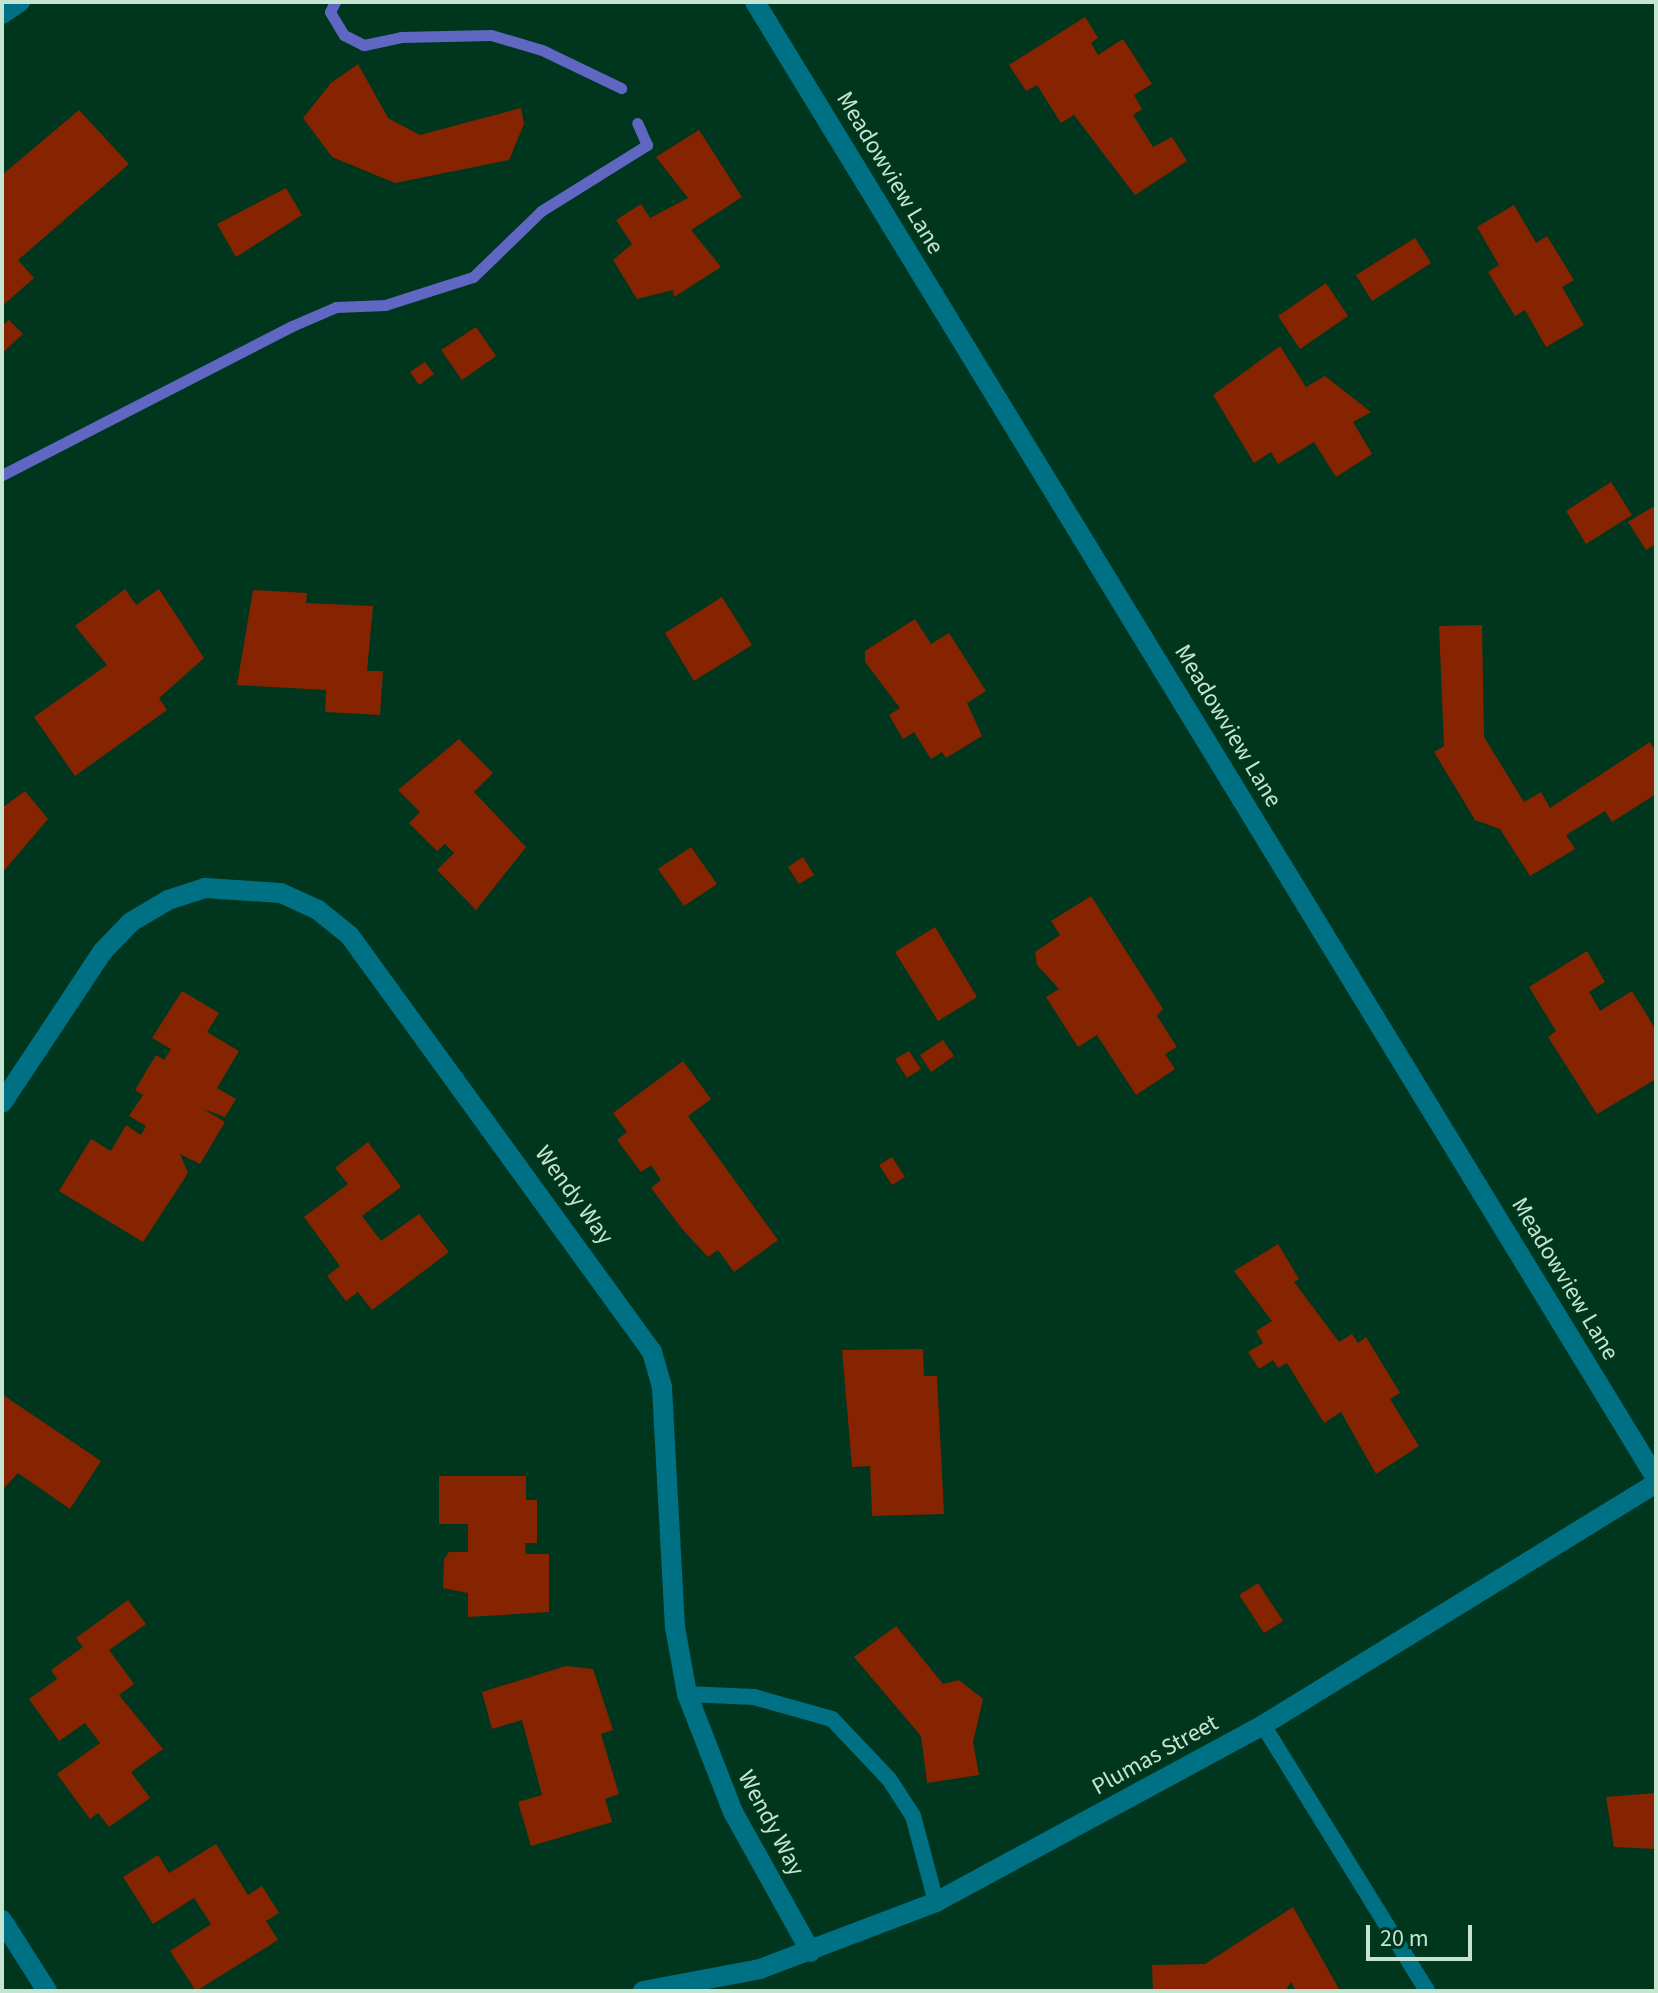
<!DOCTYPE html>
<html>
<head>
<meta charset="utf-8">
<style>
	body { margin:0 }
	#map { position:relative; width:1658px; height:1993px; overflow:hidden; background:#00361d; font-family:"Source Sans 3",sans-serif }
	div>[style] { position:absolute }
	.stream>* { height:11px; margin:-5.5px; padding:0 5.5px; transform-origin:5.5px; border-radius:5.5px; background:#5f67c2 }
	.building>* { inset:0; background:#862300 }
	.service>* { height:16px; margin:-8px; padding:0 8px; transform-origin:8px; border-radius:8px; background:#007085 }
	.minor>* { height:20px; margin:-10px; padding:0 10px; transform-origin:10px; border-radius:10px; background:#007085 }
	.tertiary>* { height:20px; margin:-10px; padding:0 10px; transform-origin:10px; border-radius:10px; background:#007085 }
	span { translate:-50% -50%; white-space:nowrap; text-align:center; line-height:1.15; -webkit-text-stroke:8px #00361d; paint-order:stroke }
	.street-label { font-size:24px; color:#c5e5d0 }
	.frame { position:absolute; inset:0; border:4px solid #c5e5d0; pointer-events:none }
	.scale { position:absolute; left:1366px; top:1925px; width:106px; height:36px; box-sizing:border-box; border:4px solid #c5e5d0; border-top:0; padding-left:10px; font-size:24px; line-height:28px; white-space:nowrap; color:#c5e5d0; -webkit-text-stroke:6px #00361d; paint-order:stroke }
</style>
</head>
<body>
<div id="map">
	<div class="stream">
		<div style="left:335px;top:2px;width:11px;rotate:117deg"></div>
		<div style="left:330px;top:12px;width:27px;rotate:59deg"></div>
		<div style="left:344px;top:35px;width:22px;rotate:27deg"></div>
		<div style="left:364px;top:45px;width:38px;rotate:-12deg"></div>
		<div style="left:401px;top:37px;width:90px;rotate:-1.3deg"></div>
		<div style="left:491px;top:35px;width:53px;rotate:16.4deg"></div>
		<div style="left:542px;top:50px;width:88px;rotate:25.7deg"></div>
		<div style="left:2px;top:475px;width:326px;rotate:-27.2deg"></div>
		<div style="left:292px;top:326px;width:48px;rotate:-23.4deg"></div>
		<div style="left:336px;top:307px;width:49px;rotate:-2.3deg"></div>
		<div style="left:385px;top:305px;width:92px;rotate:-17.7deg"></div>
		<div style="left:473px;top:277px;width:95px;rotate:-44.1deg"></div>
		<div style="left:541px;top:211px;width:125px;rotate:-31.9deg"></div>
		<div style="left:647px;top:145px;width:24px;rotate:-114deg"></div>
	</div>
	<div class="building">
		<div style="clip-path:polygon(1085px 17px,1098px 38px,1091px 43px,1098px 55px,1123px 39px,1152px 84px,1134px 95px,1142px 109px,1133px 115px,1153px 147px,1172px 137px,1187px 161px,1135px 195px,1074px 115px,1061px 123px,1037px 85px,1026px 91px,1009px 65px)"></div>
		<div style="clip-path:polygon(358px 64px,388px 118px,420px 135px,521px 108px,524px 124px,509px 160px,395px 183px,332px 157px,303px 118px,331px 83px)"></div>
		<div style="clip-path:polygon(79px 110px,129px 164px,18px 260px,34px 278px,2px 306px,2px 175px)"></div>
		<div style="clip-path:polygon(699px 130px,742px 197px,691px 230px,721px 267px,674px 297px,673px 290px,637px 299px,613px 260px,632px 244px,616px 220px,641px 204px,650px 218px,688px 198px,656px 157px)"></div>
		<div style="clip-path:polygon(286px 188px,302px 215px,236px 257px,217px 224px)"></div>
		<div style="clip-path:polygon(1514px 205px,1536px 243px,1547px 236px,1574px 280px,1562px 287px,1584px 325px,1546px 347px,1525px 310px,1515px 316px,1488px 272px,1499px 265px,1477px 227px)"></div>
		<div style="clip-path:polygon(1415px 238px,1431px 263px,1372px 301px,1356px 275px)"></div>
		<div style="clip-path:polygon(1326px 283px,1348px 316px,1300px 349px,1278px 316px)"></div>
		<div style="clip-path:polygon(9px 320px,23px 334px,2px 353px,2px 326px)"></div>
		<div style="clip-path:polygon(476px 327px,496px 356px,462px 380px,441px 350px)"></div>
		<div style="clip-path:polygon(1280px 346px,1306px 387px,1325px 376px,1371px 412px,1353px 422px,1372px 454px,1336px 477px,1314px 442px,1278px 464px,1271px 452px,1254px 463px,1213px 395px)"></div>
		<div style="clip-path:polygon(425px 362px,434px 374px,419px 385px,410px 372px)"></div>
		<div style="clip-path:polygon(1611px 482px,1632px 515px,1586px 544px,1566px 511px)"></div>
		<div style="clip-path:polygon(1656px 505px,1656px 544px,1646px 550px,1628px 522px)"></div>
		<div style="clip-path:polygon(125px 589px,136px 605px,159px 589px,204px 658px,159px 698px,167px 710px,75px 776px,34px 717px,107px 665px,75px 626px)"></div>
		<div style="clip-path:polygon(253px 590px,307px 593px,306px 603px,373px 606px,367px 671px,383px 671px,380px 715px,325px 712px,326px 690px,237px 685px)"></div>
		<div style="clip-path:polygon(722px 597px,752px 645px,694px 681px,665px 633px)"></div>
		<div style="clip-path:polygon(915px 619px,931px 644px,949px 633px,986px 691px,967px 703px,982px 736px,946px 758px,942px 752px,931px 759px,914px 732px,903px 739px,889px 715px,900px 708px,865px 662px,865px 651px)"></div>
		<div style="clip-path:polygon(1482px 625px,1484px 737px,1524px 802px,1541px 792px,1550px 808px,1650px 742px,1656px 752px,1656px 794px,1612px 822px,1605px 811px,1566px 835px,1575px 849px,1530px 876px,1500px 829px,1475px 820px,1434px 752px,1444px 746px,1439px 626px)"></div>
		<div style="clip-path:polygon(459px 739px,493px 773px,474px 792px,526px 847px,476px 910px,437px 870px,454px 853px,445px 844px,437px 851px,409px 823px,420px 812px,398px 790px)"></div>
		<div style="clip-path:polygon(25px 791px,48px 819px,2px 873px,2px 808px)"></div>
		<div style="clip-path:polygon(691px 847px,717px 884px,684px 906px,658px 869px)"></div>
		<div style="clip-path:polygon(803px 857px,814px 875px,799px 884px,788px 867px)"></div>
		<div style="clip-path:polygon(1091px 896px,1163px 1009px,1157px 1016px,1177px 1047px,1165px 1054px,1175px 1069px,1136px 1095px,1097px 1035px,1078px 1047px,1046px 997px,1059px 989px,1037px 965px,1035px 952px,1060px 935px,1051px 921px)"></div>
		<div style="clip-path:polygon(935px 927px,977px 997px,938px 1021px,895px 952px)"></div>
		<div style="clip-path:polygon(1587px 951px,1605px 982px,1589px 992px,1600px 1011px,1632px 991px,1656px 1030px,1656px 1079px,1597px 1114px,1548px 1037px,1556px 1031px,1529px 987px)"></div>
		<div style="clip-path:polygon(182px 991px,219px 1013px,207px 1032px,239px 1051px,217px 1088px,236px 1099px,225px 1117px,203px 1109px,225px 1122px,200px 1164px,180px 1154px,188px 1173px,143px 1242px,59px 1191px,91px 1139px,111px 1151px,126px 1125px,141px 1135px,146px 1126px,129px 1116px,143px 1095px,135px 1090px,156px 1055px,164px 1060px,171px 1049px,152px 1038px)"></div>
		<div style="clip-path:polygon(943px 1040px,954px 1056px,931px 1072px,920px 1055px)"></div>
		<div style="clip-path:polygon(909px 1051px,921px 1069px,907px 1078px,895px 1059px)"></div>
		<div style="clip-path:polygon(683px 1061px,711px 1099px,688px 1116px,778px 1240px,734px 1272px,718px 1250px,708px 1257px,683px 1230px,651px 1188px,661px 1180px,651px 1165px,641px 1172px,617px 1140px,627px 1132px,613px 1113px)"></div>
		<div style="clip-path:polygon(368px 1142px,401px 1187px,362px 1216px,381px 1241px,419px 1214px,449px 1252px,372px 1310px,358px 1292px,346px 1301px,327px 1276px,340px 1266px,304px 1217px,348px 1184px,335px 1168px)"></div>
		<div style="clip-path:polygon(892px 1157px,905px 1177px,892px 1185px,879px 1165px)"></div>
		<div style="clip-path:polygon(1278px 1244px,1299px 1279px,1294px 1282px,1339px 1342px,1352px 1334px,1358px 1343px,1366px 1337px,1400px 1393px,1390px 1399px,1419px 1446px,1376px 1474px,1341px 1412px,1324px 1423px,1287px 1363px,1278px 1368px,1273px 1360px,1259px 1369px,1248px 1352px,1263px 1343px,1256px 1331px,1272px 1321px,1234px 1271px)"></div>
		<div style="clip-path:polygon(923px 1349px,924px 1376px,937px 1376px,944px 1514px,872px 1516px,870px 1466px,852px 1467px,842px 1350px)"></div>
		<div style="clip-path:polygon(3px 1395px,101px 1461px,70px 1509px,18px 1473px,2px 1490px)"></div>
		<div style="clip-path:polygon(439px 1476px,526px 1476px,526px 1500px,537px 1500px,537px 1543px,525px 1543px,526px 1554px,549px 1554px,549px 1612px,468px 1617px,468px 1593px,443px 1588px,444px 1559px,449px 1552px,468px 1552px,468px 1524px,439px 1524px)"></div>
		<div style="clip-path:polygon(1258px 1583px,1283px 1621px,1264px 1633px,1239px 1595px)"></div>
		<div style="clip-path:polygon(128px 1600px,146px 1624px,109px 1650px,134px 1684px,119px 1695px,163px 1749px,131px 1772px,150px 1798px,109px 1827px,98px 1813px,90px 1819px,57px 1774px,100px 1743px,85px 1723px,59px 1741px,29px 1699px,57px 1679px,51px 1670px,83px 1647px,76px 1638px)"></div>
		<div style="clip-path:polygon(896px 1626px,943px 1684px,959px 1680px,983px 1699px,973px 1742px,979px 1775px,927px 1783px,921px 1736px,854px 1657px)"></div>
		<div style="clip-path:polygon(566px 1666px,593px 1669px,613px 1730px,601px 1734px,619px 1794px,605px 1799px,612px 1822px,531px 1846px,518px 1802px,542px 1795px,522px 1720px,492px 1729px,482px 1692px)"></div>
		<div style="clip-path:polygon(1656px 1793px,1656px 1849px,1614px 1847px,1606px 1797px)"></div>
		<div style="clip-path:polygon(216px 1844px,248px 1895px,262px 1886px,279px 1913px,266px 1921px,278px 1940px,196px 1991px,170px 1951px,211px 1924px,194px 1898px,153px 1924px,123px 1877px,158px 1855px,169px 1873px)"></div>
		<div style="clip-path:polygon(1293px 1907px,1340px 1991px,1296px 1991px,1291px 1982px,1285px 1991px,1153px 1991px,1152px 1965px,1205px 1964px)"></div>
	</div>
	<div class="service">
		<div style="left:687px;top:1694px;width:67px;rotate:2.6deg"></div>
		<div style="left:754px;top:1697px;width:81px;rotate:15.8deg"></div>
		<div style="left:832px;top:1719px;width:83px;rotate:46.5deg"></div>
		<div style="left:889px;top:1779px;width:44px;rotate:57deg"></div>
		<div style="left:913px;top:1816px;width:89px;rotate:75deg"></div>
		<div style="left:1263px;top:1725px;width:312px;rotate:58.3deg"></div>
	</div>
	<div class="minor">
		<div style="left:755px;top:2px;width:1729px;rotate:58.6deg"></div>
		<div style="left:2px;top:14px;width:22px;rotate:-34deg"></div>
		<div style="left:2px;top:1103px;width:182px;rotate:-56.4deg"></div>
		<div style="left:103px;top:951px;width:40px;rotate:-46deg"></div>
		<div style="left:131px;top:922px;width:43px;rotate:-30.7deg"></div>
		<div style="left:168px;top:900px;width:39px;rotate:-18deg"></div>
		<div style="left:205px;top:888px;width:76px;rotate:3.8deg"></div>
		<div style="left:281px;top:893px;width:41px;rotate:24.7deg"></div>
		<div style="left:318px;top:910px;width:41px;rotate:39.1deg"></div>
		<div style="left:350px;top:936px;width:514px;rotate:54.02deg"></div>
		<div style="left:652px;top:1352px;width:37px;rotate:74deg"></div>
		<div style="left:662px;top:1388px;width:239px;rotate:86.9deg"></div>
		<div style="left:675px;top:1627px;width:68px;rotate:79.8deg"></div>
		<div style="left:687px;top:1694px;width:127px;rotate:68.7deg"></div>
		<div style="left:733px;top:1812px;width:160px;rotate:60.9deg"></div>
		<div style="left:2px;top:1920px;width:84px;rotate:57.6deg"></div>
	</div>
	<div class="tertiary">
		<div style="left:643px;top:1991px;width:119px;rotate:-10.6deg"></div>
		<div style="left:760px;top:1969px;width:188px;rotate:-20.8deg"></div>
		<div style="left:936px;top:1902px;width:372px;rotate:-28.4deg"></div>
		<div style="left:1263px;top:1725px;width:462px;rotate:-31.6deg"></div>
	</div>
	<div class="street-label">
		<span style="left:890px;top:173px;rotate:59deg">Meadowview Lane</span>
		<span style="left:1228px;top:726px;rotate:59deg">Meadowview Lane</span>
		<span style="left:574px;top:1195px;rotate:54deg">Wendy Way</span>
		<span style="left:1565px;top:1279px;rotate:59deg">Meadowview Lane</span>
		<span style="left:1155px;top:1755px;rotate:-29deg">Plumas Street</span>
		<span style="left:771px;top:1823px;rotate:62deg">Wendy Way</span>
	</div>
	<div class="frame"></div>
	<div class="scale">20 m</div>
</div>
</body>
</html>
